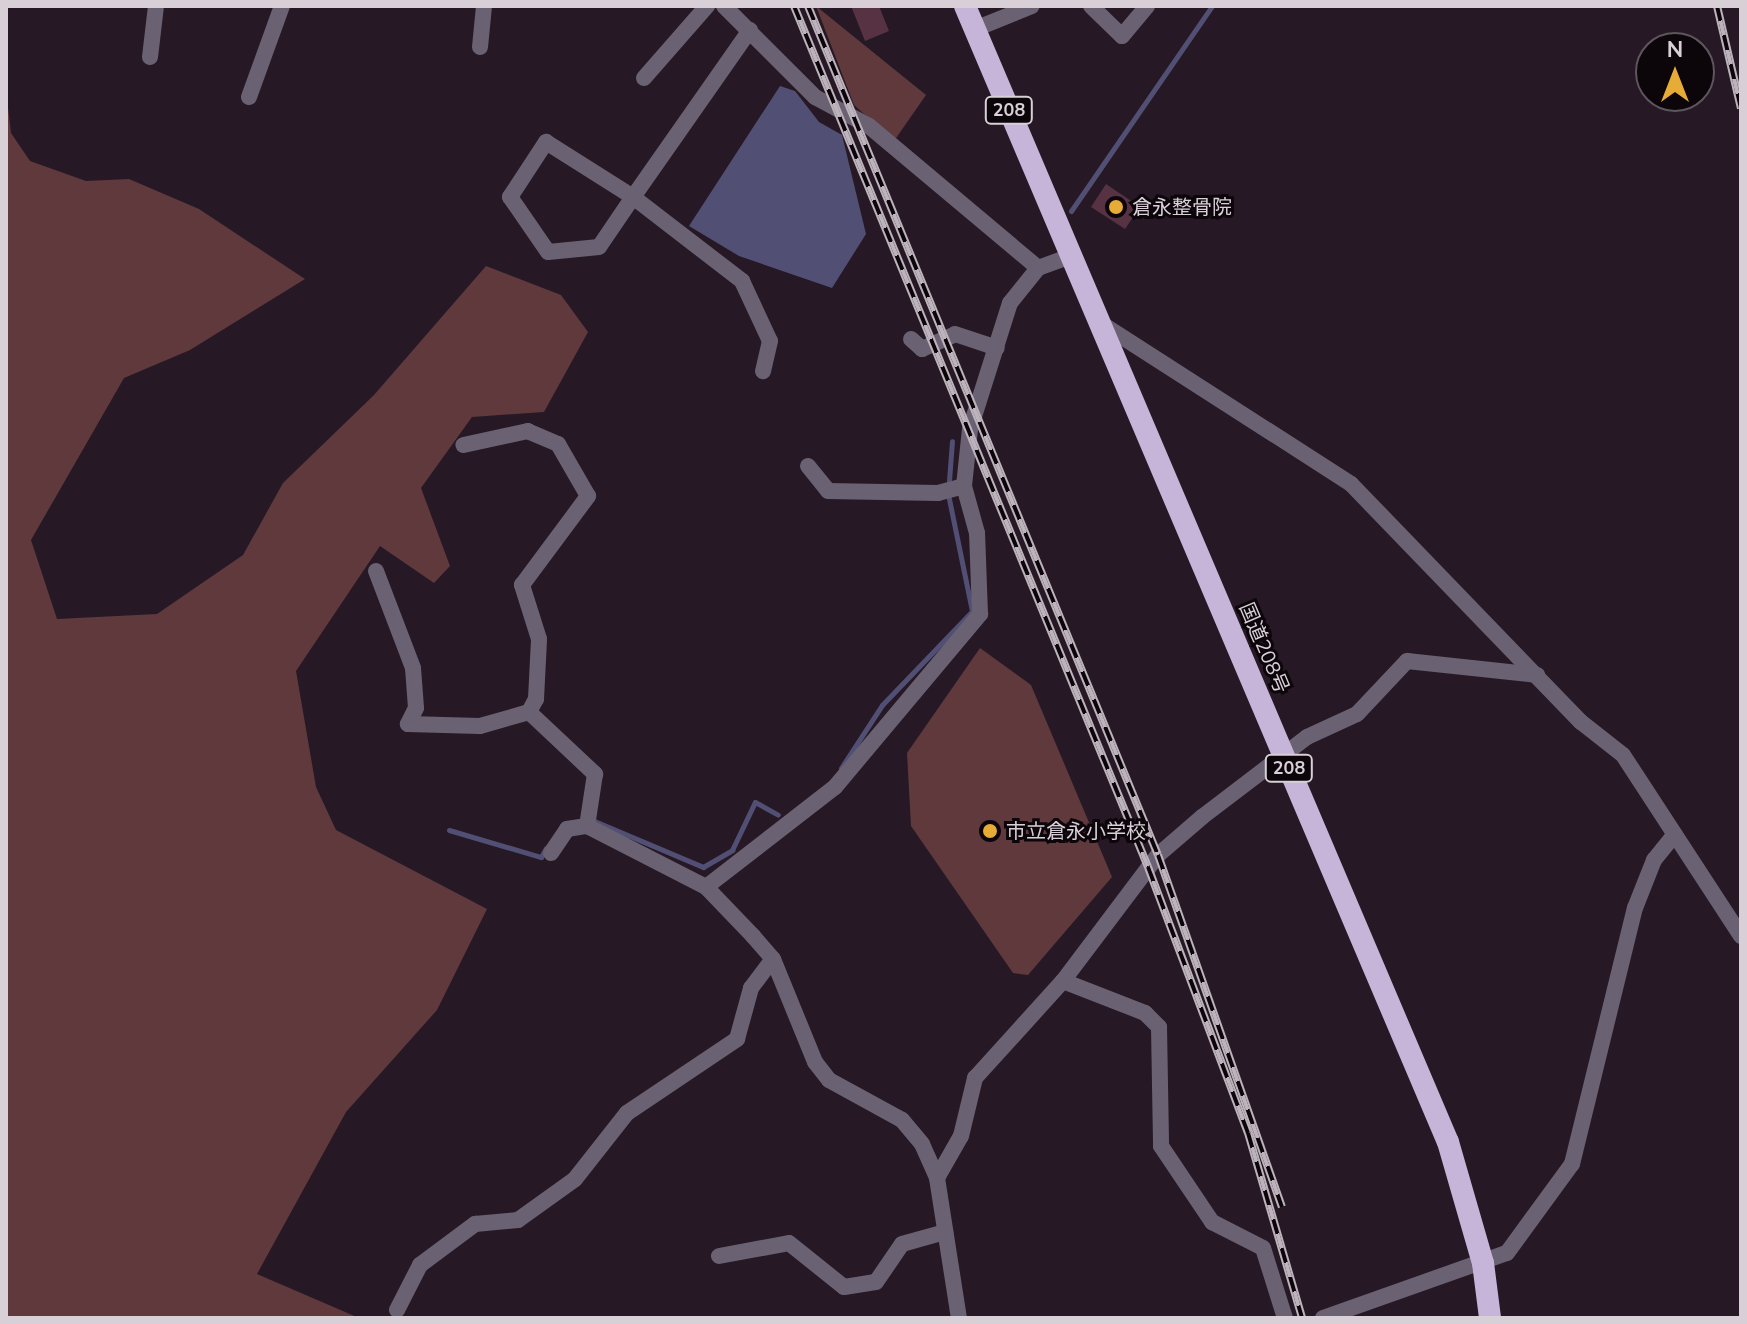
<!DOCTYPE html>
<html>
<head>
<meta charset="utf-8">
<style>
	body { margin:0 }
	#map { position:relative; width:1747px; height:1324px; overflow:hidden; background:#261925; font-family:"Nunito Sans","Noto Sans JP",sans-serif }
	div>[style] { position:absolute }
	.green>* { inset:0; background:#5f393c }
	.water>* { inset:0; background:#515074 }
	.stream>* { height:5px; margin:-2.5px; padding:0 2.5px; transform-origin:2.5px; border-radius:2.5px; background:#515074 }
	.building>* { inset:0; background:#573243 }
	.minor>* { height:16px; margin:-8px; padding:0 8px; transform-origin:8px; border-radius:8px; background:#6a6272 }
	.trunk>* { height:22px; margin:-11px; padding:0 11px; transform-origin:11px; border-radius:11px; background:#c6b4d9 }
	.rail>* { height:8px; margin-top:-4px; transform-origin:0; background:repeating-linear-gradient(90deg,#0c060b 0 15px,#bdb3bc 0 30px); box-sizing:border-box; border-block:2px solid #bdb3bc }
	.dots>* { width:22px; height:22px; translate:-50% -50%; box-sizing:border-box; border:4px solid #0c060b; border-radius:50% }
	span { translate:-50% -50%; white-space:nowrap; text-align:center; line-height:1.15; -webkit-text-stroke:6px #0c060b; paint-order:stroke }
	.shield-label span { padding:2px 6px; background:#0c060b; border:2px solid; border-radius:6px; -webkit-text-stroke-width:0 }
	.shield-label { font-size:18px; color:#d8cfd7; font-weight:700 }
	.poi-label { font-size:20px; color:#d8cfd7 }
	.left { translate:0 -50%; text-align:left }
	.street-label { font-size:20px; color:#d8cfd7 }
	.frame { position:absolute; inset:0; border:8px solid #d8cfd7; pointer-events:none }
	.north { position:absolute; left:1635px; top:32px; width:80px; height:80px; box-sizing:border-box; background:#0c060b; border:2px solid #5e565d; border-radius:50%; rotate:0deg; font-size:22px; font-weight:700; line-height:32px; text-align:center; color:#d8cfd7 }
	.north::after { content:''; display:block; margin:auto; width:28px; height:36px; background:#e6ac36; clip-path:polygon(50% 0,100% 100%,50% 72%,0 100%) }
</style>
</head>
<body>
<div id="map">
	<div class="green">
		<div style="clip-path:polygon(816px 6px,926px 95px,894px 141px,854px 105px)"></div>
		<div style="clip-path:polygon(6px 90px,11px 133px,30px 161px,86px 181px,129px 179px,199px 209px,305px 279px,190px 350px,124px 378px,31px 540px,57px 619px,157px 614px,243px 555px,283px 483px,374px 395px,486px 266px,561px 295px,588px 332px,544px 412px,472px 417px,421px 488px,450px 566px,434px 583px,380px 546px,296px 671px,316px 787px,336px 830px,487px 909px,437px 1010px,346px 1112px,257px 1274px,359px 1318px,6px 1318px)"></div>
		<div style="clip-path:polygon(980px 648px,1031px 685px,1112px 877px,1028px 975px,1013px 973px,911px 826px,907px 753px)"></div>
	</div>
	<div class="water">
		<div style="clip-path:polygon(780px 86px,795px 91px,819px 122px,842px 135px,866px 234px,832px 288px,739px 256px,689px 226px)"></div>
	</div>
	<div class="stream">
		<div style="left:1071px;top:211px;width:249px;rotate:-55.5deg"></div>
		<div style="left:841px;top:768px;width:75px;rotate:-56.9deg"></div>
		<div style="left:882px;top:705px;width:130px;rotate:-46.2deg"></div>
		<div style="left:972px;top:611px;width:119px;rotate:-101.6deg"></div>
		<div style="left:948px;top:494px;width:53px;rotate:-85.7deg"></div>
		<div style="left:592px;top:820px;width:121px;rotate:22.9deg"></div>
		<div style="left:703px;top:867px;width:34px;rotate:-30deg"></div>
		<div style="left:732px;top:850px;width:53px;rotate:-64.4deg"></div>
		<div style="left:755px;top:802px;width:26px;rotate:29deg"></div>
		<div style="left:449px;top:830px;width:96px;rotate:16.4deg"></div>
		<div style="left:541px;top:857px;width:10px;rotate:-61deg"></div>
	</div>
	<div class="building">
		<div style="clip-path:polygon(851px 6px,879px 6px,889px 31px,865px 41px)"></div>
		<div style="clip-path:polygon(1106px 184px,1140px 207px,1125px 229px,1091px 207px)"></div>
	</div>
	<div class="minor">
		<div style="left:724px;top:6px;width:129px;rotate:45deg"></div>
		<div style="left:815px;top:97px;width:61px;rotate:28.2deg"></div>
		<div style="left:869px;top:126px;width:221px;rotate:40deg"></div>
		<div style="left:1091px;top:6px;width:43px;rotate:44.1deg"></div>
		<div style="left:1122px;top:36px;width:39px;rotate:-50deg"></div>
		<div style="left:975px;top:29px;width:61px;rotate:-22deg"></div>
		<div style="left:750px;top:30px;width:204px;rotate:125deg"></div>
		<div style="left:633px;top:197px;width:60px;rotate:124.2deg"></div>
		<div style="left:599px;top:247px;width:51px;rotate:174.4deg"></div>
		<div style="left:548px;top:252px;width:67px;rotate:-124.6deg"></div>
		<div style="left:510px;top:197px;width:66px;rotate:-56.8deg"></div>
		<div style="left:546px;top:142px;width:103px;rotate:32.3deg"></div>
		<div style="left:633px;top:197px;width:138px;rotate:37.6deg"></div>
		<div style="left:742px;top:281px;width:66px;rotate:65deg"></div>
		<div style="left:770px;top:341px;width:31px;rotate:103deg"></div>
		<div style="left:480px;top:47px;width:41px;rotate:-84.4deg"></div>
		<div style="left:150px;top:57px;width:51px;rotate:-83.3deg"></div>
		<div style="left:644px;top:78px;width:96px;rotate:-48.8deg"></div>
		<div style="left:249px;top:97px;width:97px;rotate:-70.1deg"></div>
		<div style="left:1102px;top:324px;width:296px;rotate:32.7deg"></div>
		<div style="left:1351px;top:484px;width:331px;rotate:46deg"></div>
		<div style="left:1581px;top:722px;width:53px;rotate:38.2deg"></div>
		<div style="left:1623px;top:755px;width:216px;rotate:56.9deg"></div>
		<div style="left:911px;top:339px;width:15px;rotate:42deg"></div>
		<div style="left:922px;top:349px;width:36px;rotate:-24deg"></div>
		<div style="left:955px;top:334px;width:44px;rotate:18.4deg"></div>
		<div style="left:808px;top:466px;width:32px;rotate:51deg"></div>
		<div style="left:828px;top:491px;width:110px;rotate:1deg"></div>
		<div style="left:938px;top:493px;width:27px;rotate:-15deg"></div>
		<div style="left:376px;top:571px;width:104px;rotate:69.1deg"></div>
		<div style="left:413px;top:668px;width:40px;rotate:85.7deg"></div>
		<div style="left:416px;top:708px;width:18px;rotate:117deg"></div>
		<div style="left:408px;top:724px;width:72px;rotate:1.6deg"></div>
		<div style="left:480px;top:726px;width:51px;rotate:-15.9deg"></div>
		<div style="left:529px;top:712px;width:15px;rotate:-62deg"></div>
		<div style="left:536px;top:699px;width:60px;rotate:-87.1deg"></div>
		<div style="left:539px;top:639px;width:57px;rotate:-107.5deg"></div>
		<div style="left:522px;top:585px;width:111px;rotate:-53.4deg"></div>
		<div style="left:588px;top:496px;width:60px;rotate:-120deg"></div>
		<div style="left:558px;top:444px;width:33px;rotate:-157deg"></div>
		<div style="left:528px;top:431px;width:66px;rotate:167.8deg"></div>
		<div style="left:529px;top:712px;width:91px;rotate:43.2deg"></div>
		<div style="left:595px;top:774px;width:53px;rotate:98.7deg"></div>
		<div style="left:551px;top:853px;width:29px;rotate:-56deg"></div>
		<div style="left:567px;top:829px;width:20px;rotate:-9deg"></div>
		<div style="left:587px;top:826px;width:134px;rotate:27.1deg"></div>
		<div style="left:706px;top:887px;width:68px;rotate:46.2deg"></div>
		<div style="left:753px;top:936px;width:30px;rotate:49deg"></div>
		<div style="left:773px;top:959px;width:111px;rotate:67.8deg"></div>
		<div style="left:815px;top:1062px;width:23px;rotate:52deg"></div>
		<div style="left:829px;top:1080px;width:83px;rotate:28.7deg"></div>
		<div style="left:902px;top:1120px;width:31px;rotate:50deg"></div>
		<div style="left:922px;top:1144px;width:37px;rotate:66deg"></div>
		<div style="left:937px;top:1178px;width:142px;rotate:81.1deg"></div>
		<div style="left:706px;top:887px;width:163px;rotate:-37.8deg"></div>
		<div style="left:835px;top:787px;width:226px;rotate:-50deg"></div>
		<div style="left:980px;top:614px;width:81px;rotate:-92.1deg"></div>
		<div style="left:977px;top:533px;width:49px;rotate:-105.5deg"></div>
		<div style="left:964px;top:486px;width:57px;rotate:-84deg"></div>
		<div style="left:970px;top:429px;width:132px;rotate:-72.4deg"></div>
		<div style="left:1010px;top:303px;width:45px;rotate:-51.3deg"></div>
		<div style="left:1038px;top:268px;width:35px;rotate:-20deg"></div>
		<div style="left:1063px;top:981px;width:88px;rotate:21.3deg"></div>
		<div style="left:1145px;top:1013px;width:20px;rotate:45deg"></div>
		<div style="left:1159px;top:1027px;width:119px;rotate:89deg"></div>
		<div style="left:1161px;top:1146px;width:92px;rotate:56.1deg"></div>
		<div style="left:1212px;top:1222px;width:57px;rotate:27deg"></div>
		<div style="left:1263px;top:1248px;width:73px;rotate:72.6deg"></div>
		<div style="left:937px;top:1178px;width:48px;rotate:-60.3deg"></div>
		<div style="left:961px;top:1136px;width:60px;rotate:-76.4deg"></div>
		<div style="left:975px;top:1078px;width:131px;rotate:-47.8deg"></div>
		<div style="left:1063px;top:981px;width:158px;rotate:-53deg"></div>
		<div style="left:1158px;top:855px;width:58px;rotate:-40.8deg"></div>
		<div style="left:1202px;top:817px;width:132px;rotate:-37.3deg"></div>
		<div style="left:1307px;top:737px;width:55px;rotate:-24.7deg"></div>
		<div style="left:1357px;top:714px;width:73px;rotate:-46.7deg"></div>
		<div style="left:1407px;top:661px;width:131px;rotate:6.1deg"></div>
		<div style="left:719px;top:1256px;width:71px;rotate:-10.5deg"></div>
		<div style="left:789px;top:1243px;width:70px;rotate:38.7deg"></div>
		<div style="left:844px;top:1287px;width:32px;rotate:-9deg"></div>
		<div style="left:876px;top:1282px;width:46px;rotate:-55.6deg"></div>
		<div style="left:902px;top:1244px;width:45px;rotate:-15.6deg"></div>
		<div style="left:397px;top:1310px;width:51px;rotate:-62.9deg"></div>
		<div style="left:420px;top:1265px;width:69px;rotate:-36.7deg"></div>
		<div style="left:475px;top:1224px;width:43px;rotate:-5.3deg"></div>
		<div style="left:518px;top:1220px;width:70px;rotate:-35.7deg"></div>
		<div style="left:575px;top:1179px;width:84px;rotate:-51.8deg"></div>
		<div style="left:627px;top:1113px;width:133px;rotate:-33.9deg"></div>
		<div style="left:737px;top:1039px;width:53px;rotate:-74.6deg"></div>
		<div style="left:751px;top:988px;width:36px;rotate:-53deg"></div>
		<div style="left:1323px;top:1318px;width:195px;rotate:-19.5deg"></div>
		<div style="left:1507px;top:1253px;width:110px;rotate:-53.9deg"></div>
		<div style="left:1572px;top:1164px;width:264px;rotate:-76.2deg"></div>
		<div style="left:1635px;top:908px;width:52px;rotate:-68.4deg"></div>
		<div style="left:1654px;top:860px;width:33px;rotate:-51deg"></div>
	</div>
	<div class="trunk">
		<div style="left:965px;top:6px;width:1234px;rotate:66.97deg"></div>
		<div style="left:1448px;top:1142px;width:126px;rotate:73.9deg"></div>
		<div style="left:1483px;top:1263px;width:55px;rotate:82.7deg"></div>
	</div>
	<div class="rail">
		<div style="left:794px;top:6px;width:931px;rotate:67.65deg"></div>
		<div style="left:1148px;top:867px;width:284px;rotate:69.4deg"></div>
		<div style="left:1248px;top:1133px;width:193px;rotate:73.7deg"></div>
		<div style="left:808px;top:6px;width:918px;rotate:67.6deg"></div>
		<div style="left:1158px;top:855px;width:373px;rotate:70.6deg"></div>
		<div style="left:1717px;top:6px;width:105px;rotate:76.8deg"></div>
	</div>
	<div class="dots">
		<div style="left:1116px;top:207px;background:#e6ac36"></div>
		<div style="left:990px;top:831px;background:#e6ac36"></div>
	</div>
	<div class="shield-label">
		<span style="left:1009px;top:110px">208</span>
		<span style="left:1289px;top:768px">208</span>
	</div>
	<div class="poi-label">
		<span class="left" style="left:1132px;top:207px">倉永整骨院</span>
		<span class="left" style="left:1006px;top:831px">市立倉永小学校</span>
	</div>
	<div class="street-label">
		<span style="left:1264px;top:648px;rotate:67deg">国道208号</span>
	</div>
	<div class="frame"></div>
	<div class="north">N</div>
</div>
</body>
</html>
